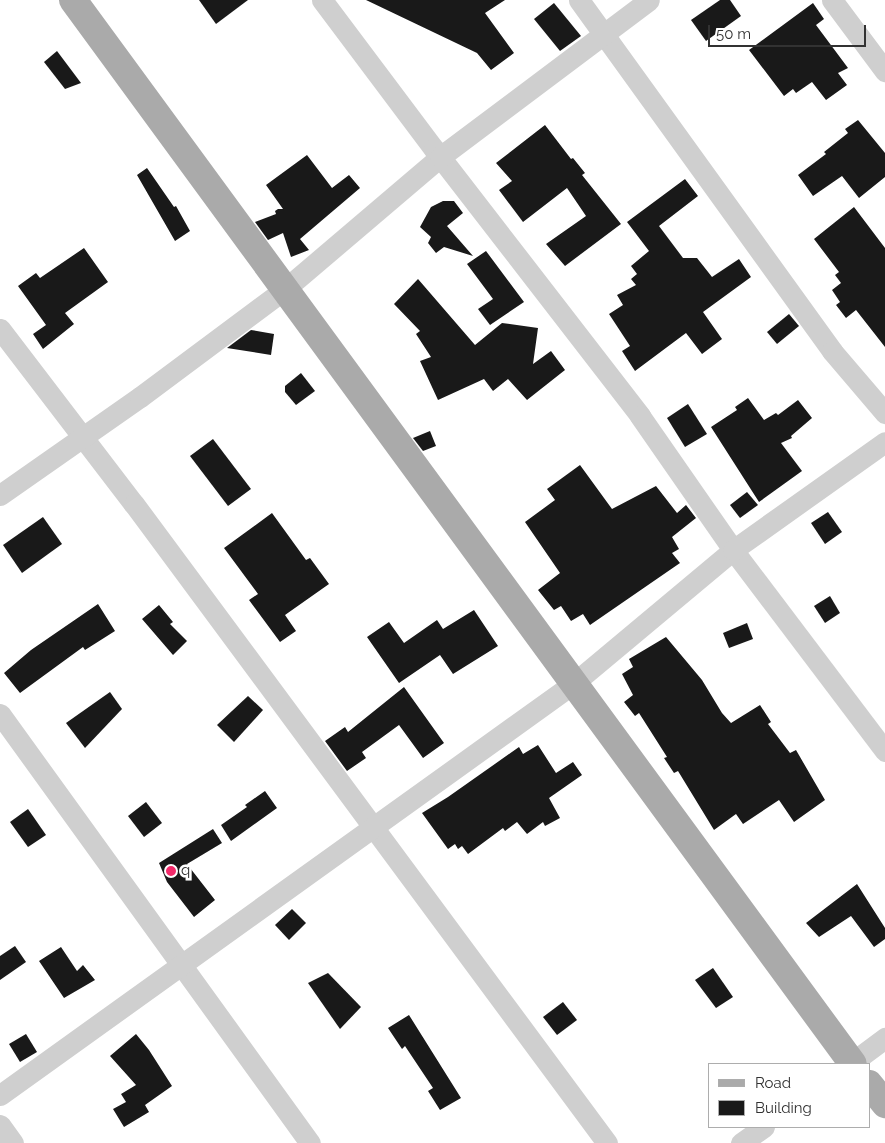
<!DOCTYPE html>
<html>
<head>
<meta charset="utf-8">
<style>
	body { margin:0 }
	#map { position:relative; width:885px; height:1143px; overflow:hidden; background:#fff; font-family:Raleway,sans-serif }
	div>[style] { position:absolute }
	.building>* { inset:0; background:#191919 }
	.street>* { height:21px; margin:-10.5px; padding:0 10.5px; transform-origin:10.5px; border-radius:10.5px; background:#cfcfcf }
	.primary>* { height:28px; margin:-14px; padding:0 14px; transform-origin:14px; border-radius:14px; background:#aaa }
	.dots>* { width:14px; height:14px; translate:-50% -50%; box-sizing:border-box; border:2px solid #fff; border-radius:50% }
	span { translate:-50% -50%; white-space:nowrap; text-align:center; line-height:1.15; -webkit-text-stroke:5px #fff; paint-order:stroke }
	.poi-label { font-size:15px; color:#323232 }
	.left { translate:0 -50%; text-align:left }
	.legend { position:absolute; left:708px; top:1063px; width:162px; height:65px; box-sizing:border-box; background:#fff; border:1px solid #adadad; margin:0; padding:6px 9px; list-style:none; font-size:15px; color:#323232 }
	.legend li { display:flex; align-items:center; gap:10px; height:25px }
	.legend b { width:25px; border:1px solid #adadad }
	.scale { position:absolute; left:708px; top:25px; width:158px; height:22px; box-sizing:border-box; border:2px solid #323232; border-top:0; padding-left:6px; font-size:15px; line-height:18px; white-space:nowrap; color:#323232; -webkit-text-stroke:4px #fff; paint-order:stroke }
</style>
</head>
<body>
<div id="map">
	<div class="building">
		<div style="clip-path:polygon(199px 0,248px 0,216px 24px)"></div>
		<div style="clip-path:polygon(366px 0,505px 0,485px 13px,514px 53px,491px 70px,477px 53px)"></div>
		<div style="clip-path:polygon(720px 0,730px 0,741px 16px,706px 41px,691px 20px)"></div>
		<div style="clip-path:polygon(554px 3px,581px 36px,560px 51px,534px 19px)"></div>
		<div style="clip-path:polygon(813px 3px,824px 19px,816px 25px,848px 68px,838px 73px,847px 85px,826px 100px,812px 82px,796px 93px,793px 89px,784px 96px,749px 50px)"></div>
		<div style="clip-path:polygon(57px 51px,81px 83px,65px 89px,44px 62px)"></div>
		<div style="clip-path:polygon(858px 120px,885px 153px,885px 177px,859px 198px,842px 176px,813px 196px,798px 175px,826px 154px,824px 152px,848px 133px,845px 129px)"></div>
		<div style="clip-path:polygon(545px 125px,571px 159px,573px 158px,585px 173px,582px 175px,621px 224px,565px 266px,546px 244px,586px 216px,567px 188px,523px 222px,499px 190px,512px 181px,496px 163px)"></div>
		<div style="clip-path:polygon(307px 155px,332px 188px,349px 175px,360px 188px,300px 239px,309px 250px,291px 257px,283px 233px,268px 240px,255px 222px,276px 214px,275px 211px,278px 209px,283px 209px,266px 185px)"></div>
		<div style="clip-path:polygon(147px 168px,174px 207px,176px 206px,190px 231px,175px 241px,137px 175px)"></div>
		<div style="clip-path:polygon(685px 179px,698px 196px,659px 226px,683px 258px,697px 258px,712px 277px,739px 259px,751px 277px,703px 312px,722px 339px,702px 354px,686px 333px,635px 371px,622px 351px,630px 346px,609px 314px,623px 305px,617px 295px,636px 285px,631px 279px,637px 274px,631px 266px,649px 251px,627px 222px)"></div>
		<div style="clip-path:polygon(443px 201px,454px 201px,463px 213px,447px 226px,473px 256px,444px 247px,436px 253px,428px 243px,431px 237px,420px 227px,431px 207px)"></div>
		<div style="clip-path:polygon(854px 207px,885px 248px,885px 347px,856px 310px,846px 318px,836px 305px,840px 302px,832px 290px,841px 283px,835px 275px,839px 272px,814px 239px)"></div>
		<div style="clip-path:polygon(84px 248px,108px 282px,65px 313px,74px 324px,43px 349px,33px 334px,46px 325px,18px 286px,36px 273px,40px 278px)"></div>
		<div style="clip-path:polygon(486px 251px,524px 302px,490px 325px,478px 309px,493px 299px,467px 264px)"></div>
		<div style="clip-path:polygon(418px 279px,475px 345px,502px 323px,538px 328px,533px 364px,551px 351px,565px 370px,527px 400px,508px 379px,493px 391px,484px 379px,438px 400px,420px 361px,431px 357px,416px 334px,420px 331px,394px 304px)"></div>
		<div style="clip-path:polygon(789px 314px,799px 326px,777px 344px,767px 332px)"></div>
		<div style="clip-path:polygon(251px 330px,274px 334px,271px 355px,227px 348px)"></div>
		<div style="clip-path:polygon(301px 373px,315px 391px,296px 405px,285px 392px,285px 386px)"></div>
		<div style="clip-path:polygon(748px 398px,764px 420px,776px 413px,778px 415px,798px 400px,812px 418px,791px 436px,792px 438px,781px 443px,802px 471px,759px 502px,711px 427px,737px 410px,735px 407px)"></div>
		<div style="clip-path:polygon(688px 404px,707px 434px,685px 447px,667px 418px)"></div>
		<div style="clip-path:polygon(430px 431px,436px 446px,423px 451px,413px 438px)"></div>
		<div style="clip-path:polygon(213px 439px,251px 489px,228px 506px,190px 456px)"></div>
		<div style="clip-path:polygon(580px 465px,612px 509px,656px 486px,677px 513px,686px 505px,696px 518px,672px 537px,679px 549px,672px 553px,680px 563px,590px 625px,583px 614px,571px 621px,561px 606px,554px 610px,538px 590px,560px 573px,525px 522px,555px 500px,547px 489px)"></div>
		<div style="clip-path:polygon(747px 492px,758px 505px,740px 518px,730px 505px)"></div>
		<div style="clip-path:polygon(828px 512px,842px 532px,825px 544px,811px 523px)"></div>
		<div style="clip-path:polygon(272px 513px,306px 560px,310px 558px,329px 584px,285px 615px,296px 631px,280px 642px,249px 600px,258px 594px,224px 548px)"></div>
		<div style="clip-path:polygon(43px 517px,62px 544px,22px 573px,3px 545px)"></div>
		<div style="clip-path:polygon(830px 596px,840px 613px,825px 623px,814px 606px)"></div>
		<div style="clip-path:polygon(98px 604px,115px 631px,85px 650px,83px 647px,20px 693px,4px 673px,31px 650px)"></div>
		<div style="clip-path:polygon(159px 605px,173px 622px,170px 624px,187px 641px,173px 655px,142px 619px)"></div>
		<div style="clip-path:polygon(474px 610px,498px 646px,453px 674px,440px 655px,399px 683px,367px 637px,389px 622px,404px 643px,437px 620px,443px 629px)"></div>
		<div style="clip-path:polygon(747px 623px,753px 639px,729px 648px,723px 633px)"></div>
		<div style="clip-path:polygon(666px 637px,702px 680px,722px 713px,731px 723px,760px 705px,771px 722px,768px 724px,790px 753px,796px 750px,825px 800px,794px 822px,779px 800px,743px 824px,736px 814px,714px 830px,678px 771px,674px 773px,664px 758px,667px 757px,639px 713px,635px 716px,624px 702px,633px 695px,622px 674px,633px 667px,629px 659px)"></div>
		<div style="clip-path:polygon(404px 687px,444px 743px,423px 758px,399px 725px,362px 752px,366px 758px,347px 771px,325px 741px,345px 727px,348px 732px)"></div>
		<div style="clip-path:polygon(110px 692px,122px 709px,85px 748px,66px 723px)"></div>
		<div style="clip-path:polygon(248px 696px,263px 710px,234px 742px,217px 725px)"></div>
		<div style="clip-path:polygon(538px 745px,556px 773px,573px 762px,582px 775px,549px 798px,560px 818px,545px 826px,543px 822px,527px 834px,517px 822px,505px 831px,503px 828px,468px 854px,462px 846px,458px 849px,455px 844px,448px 849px,422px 813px,448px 797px,519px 747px,523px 754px)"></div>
		<div style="clip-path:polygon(265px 791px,277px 808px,231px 841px,221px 825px,247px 807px,245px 805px)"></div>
		<div style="clip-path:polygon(146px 802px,162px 823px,144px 837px,128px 816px)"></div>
		<div style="clip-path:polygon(28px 809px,46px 835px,28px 847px,10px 822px)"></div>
		<div style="clip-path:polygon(213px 829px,222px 843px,187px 864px,215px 900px,194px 917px,167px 882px,159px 863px)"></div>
		<div style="clip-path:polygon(857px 884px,885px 928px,885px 939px,874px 947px,851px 916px,819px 937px,806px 923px)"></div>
		<div style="clip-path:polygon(292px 909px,306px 923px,289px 940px,275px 925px)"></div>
		<div style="clip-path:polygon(15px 946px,26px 962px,0 980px,0 956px)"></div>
		<div style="clip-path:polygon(61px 947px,77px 971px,83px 965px,95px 980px,64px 998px,39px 961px)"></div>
		<div style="clip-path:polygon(713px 968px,733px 997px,716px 1008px,695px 980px)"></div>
		<div style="clip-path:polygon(328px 973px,361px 1007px,340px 1029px,308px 983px)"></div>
		<div style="clip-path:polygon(563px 1002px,577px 1020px,557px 1035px,543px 1017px)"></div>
		<div style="clip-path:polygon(409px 1015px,461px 1098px,440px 1110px,428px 1091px,433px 1088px,405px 1046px,402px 1049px,388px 1028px)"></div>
		<div style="clip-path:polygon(26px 1034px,37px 1052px,20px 1062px,9px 1044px)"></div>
		<div style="clip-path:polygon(136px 1034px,149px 1050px,172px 1086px,145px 1105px,149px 1112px,124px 1127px,113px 1109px,126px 1102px,121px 1094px,136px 1085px,110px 1056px)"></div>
	</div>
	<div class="street">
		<div style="left:322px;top:0;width:186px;rotate:53.1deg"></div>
		<div style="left:434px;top:149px;width:337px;rotate:52.3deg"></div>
		<div style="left:640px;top:416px;width:163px;rotate:55.2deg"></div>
		<div style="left:733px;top:550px;width:252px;rotate:52.9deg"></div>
		<div style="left:579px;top:0;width:433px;rotate:54.2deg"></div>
		<div style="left:832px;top:351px;width:82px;rotate:49.5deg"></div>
		<div style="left:832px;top:0;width:89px;rotate:53.3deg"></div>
		<div style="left:0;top:329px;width:220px;rotate:52.6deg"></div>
		<div style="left:134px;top:504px;width:795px;rotate:53.49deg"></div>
		<div style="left:0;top:495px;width:171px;rotate:-35deg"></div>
		<div style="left:140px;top:397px;width:181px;rotate:-36.7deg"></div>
		<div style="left:285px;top:289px;width:204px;rotate:-40.4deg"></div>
		<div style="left:440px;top:157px;width:261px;rotate:-36.9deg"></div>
		<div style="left:0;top:714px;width:529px;rotate:54.15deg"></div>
		<div style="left:850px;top:1064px;width:44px;rotate:-36.6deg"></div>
		<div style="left:0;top:1095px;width:707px;rotate:-35.67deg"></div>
		<div style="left:574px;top:683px;width:207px;rotate:-39.9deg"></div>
		<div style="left:733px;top:550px;width:186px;rotate:-35.4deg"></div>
		<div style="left:0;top:1125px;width:22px;rotate:54deg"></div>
		<div style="left:741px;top:1143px;width:28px;rotate:-35deg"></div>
	</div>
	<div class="primary">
		<div style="left:73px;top:0;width:1319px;rotate:53.76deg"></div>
		<div style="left:869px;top:1084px;width:26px;rotate:51deg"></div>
	</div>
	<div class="dots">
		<div style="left:171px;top:871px;background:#f32a6a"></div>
	</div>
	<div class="poi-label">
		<span class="left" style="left:181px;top:871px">q</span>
	</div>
	<ul class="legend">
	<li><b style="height:6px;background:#aaa"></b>Road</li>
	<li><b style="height:14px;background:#191919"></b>Building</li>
	</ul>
	<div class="scale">50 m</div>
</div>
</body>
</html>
